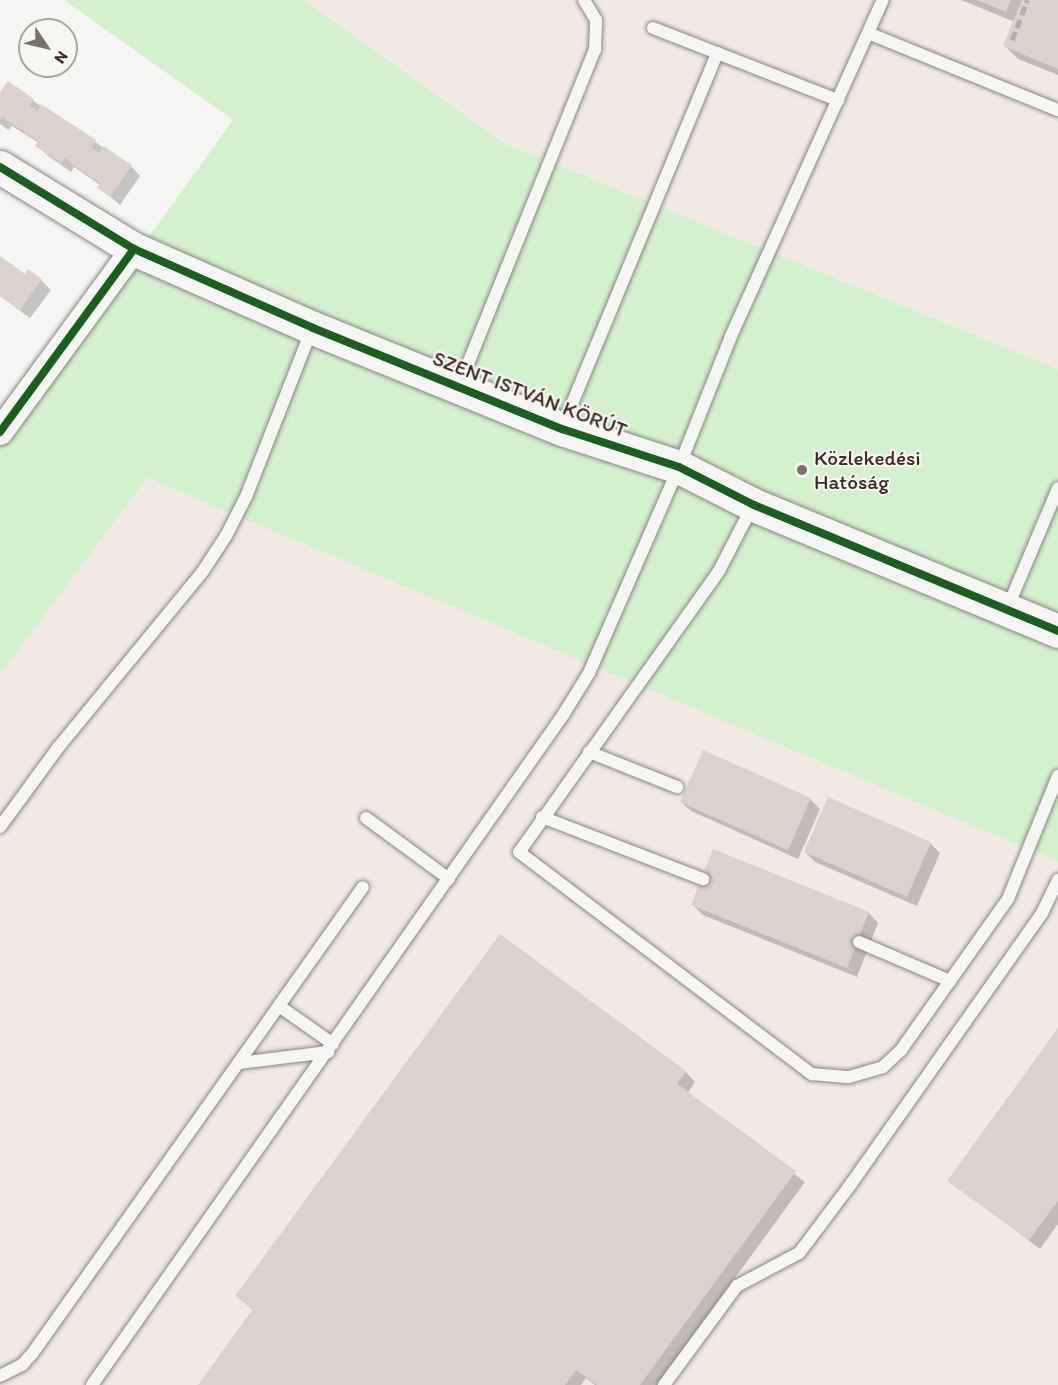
<!DOCTYPE html>
<html>
<head>
<meta charset="utf-8">
<style>
	body { margin:0 }
	#map { position:relative; width:1058px; height:1385px; overflow:hidden; background:#f5f5f3; font-family:Itim,sans-serif }
	div>[style] { position:absolute }
	.built>* { inset:0; background:#f2e9e4 }
	.green>* { inset:0; background:#d3f1cd }
	.shadow>* { inset:0; background:#0003 }
	.building>* { inset:0; background:#dcd1cd }
	.roads { filter:drop-shadow(0 0 2px #8a8683) drop-shadow(0 0 2px #8a8683) }
	.lane>* { height:12px; margin:-6px; padding:0 6px; transform-origin:6px; border-radius:6px; background:#f5f5f3 }
	.street>* { height:26px; margin:-13px; padding:0 13px; transform-origin:13px; border-radius:13px; background:#f5f5f3 }
	.secondary>* { height:33px; margin:-16.5px; padding:0 16.5px; transform-origin:16.5px; border-radius:16.5px; background:#f5f5f3 }
	.rail>* { height:4.5px; margin-top:-2.25px; transform-origin:0; background:repeating-linear-gradient(90deg,#b2b0ae 0 9px,transparent 0 13.5px) }
	.cycleway>* { height:8px; margin:-4px; padding:0 4px; transform-origin:4px; border-radius:4px; background:#1b5e20 }
	.dots>* { width:16px; height:16px; translate:-50% -50%; box-sizing:border-box; border:3px solid #f6f6f2; border-radius:50% }
	span { translate:-50% -50%; white-space:nowrap; text-align:center; line-height:1.15; -webkit-text-stroke:4.5px #f6f6f2; paint-order:stroke }
	.street-label { font-size:21px; color:#3b2a1e }
	.poi-label { font-size:21px; color:#3b2a1e }
	.left { translate:0 -50%; text-align:left }
	.north { position:absolute; left:18px; top:18px; width:60px; height:60px; box-sizing:border-box; background:#f6f6f2; border:2px solid #aba49d; border-radius:50%; rotate:125deg; font-size:16px; font-weight:700; line-height:24px; text-align:center; color:#3b2a1e }
	.north::after { content:''; display:block; margin:auto; width:21px; height:27px; background:#7c7169; clip-path:polygon(50% 0,100% 100%,50% 72%,0 100%) }
</style>
</head>
<body>
<div id="map">
	<div class="built">
		<div style="clip-path:polygon(304px 0,1058px 0,1058px 369px,504px 143px)"></div>
		<div style="clip-path:polygon(147px 478px,1058px 862px,1058px 1385px,0 1385px,0 675px)"></div>
	</div>
	<div class="green">
		<div style="clip-path:polygon(64px 0,304px 0,504px 143px,1058px 369px,1058px 862px,147px 478px,0 675px,0 444px,233px 120px)"></div>
	</div>
	<div class="shadow">
		<div style="clip-path:polygon(961px 0,1058px 0,1058px 75px,1018px 59px,1005px 46px,1015px 22px)"></div>
		<div style="clip-path:polygon(8px 84px,131px 166px,140px 176px,120px 205px,99px 187px,100px 185px,74px 167px,71px 172px,47px 155px,37px 146px,39px 143px,12px 126px,9px 130px,0 124px,0 95px)"></div>
		<div style="clip-path:polygon(0 253px,0 258px,25px 276px,41px 280px,51px 290px,30px 318px,0 296px)"></div>
		<div style="clip-path:polygon(810px 799px,820px 809px,798px 859px,691px 811px,681px 802px)"></div>
		<div style="clip-path:polygon(930px 843px,940px 853px,917px 906px,815px 862px,805px 852px)"></div>
		<div style="clip-path:polygon(693px 905px,869px 913px,878px 923px,857px 977px,703px 915px)"></div>
		<div style="clip-path:polygon(500px 936px,686px 1072px,695px 1082px,687px 1094px,805px 1182px,657px 1385px,595px 1385px,586px 1378px,581px 1385px,200px 1385px,254px 1311px,237px 1296px)"></div>
		<div style="clip-path:polygon(1058px 1030px,1058px 1224px,1040px 1249px,949px 1180px)"></div>
	</div>
	<div class="building">
		<div style="clip-path:polygon(977px 0,1011px 0,1006px 12px)"></div>
		<div style="clip-path:polygon(1022px 0,1058px 0,1058px 69px,1003px 46px)"></div>
		<div style="clip-path:polygon(8px 81px,34px 99px,30px 106px,37px 111px,41px 104px,96px 140px,91px 148px,99px 153px,103px 146px,132px 165px,110px 197px,97px 188px,100px 183px,64px 158px,61px 163px,35px 146px,38px 141px,2px 117px,0 120px,0 92px)"></div>
		<div style="clip-path:polygon(0 256px,25px 274px,28px 269px,42px 279px,20px 310px,0 296px)"></div>
		<div style="clip-path:polygon(703px 750px,811px 798px,788px 850px,680px 802px)"></div>
		<div style="clip-path:polygon(828px 797px,931px 842px,907px 897px,804px 852px)"></div>
		<div style="clip-path:polygon(713px 849px,869px 912px,847px 968px,691px 905px)"></div>
		<div style="clip-path:polygon(500px 934px,686px 1071px,677px 1084px,796px 1171px,640px 1385px,597px 1385px,576px 1370px,565px 1385px,198px 1385px,253px 1309px,235px 1296px)"></div>
		<div style="clip-path:polygon(1058px 1028px,1058px 1201px,1029px 1240px,947px 1181px)"></div>
	</div>
	<div class="roads">
		<div class="lane">
			<div style="left:653px;top:28px;width:199px;rotate:21.3deg"></div>
			<div style="left:868px;top:33px;width:205px;rotate:22.1deg"></div>
			<div style="left:459px;top:386px;width:362px;rotate:-68deg"></div>
			<div style="left:595px;top:50px;width:30px;rotate:-88deg"></div>
			<div style="left:596px;top:20px;width:23px;rotate:-121deg"></div>
			<div style="left:562px;top:428px;width:406px;rotate:-67.5deg"></div>
			<div style="left:753px;top:505px;width:74px;rotate:117.3deg"></div>
			<div style="left:719px;top:571px;width:345px;rotate:125.4deg"></div>
			<div style="left:519px;top:852px;width:368px;rotate:37.2deg"></div>
			<div style="left:812px;top:1074px;width:37px;rotate:5deg"></div>
			<div style="left:849px;top:1077px;width:35px;rotate:-16deg"></div>
			<div style="left:883px;top:1067px;width:25px;rotate:-43deg"></div>
			<div style="left:901px;top:1050px;width:185px;rotate:-54.7deg"></div>
			<div style="left:1008px;top:899px;width:133px;rotate:-67.9deg"></div>
			<div style="left:1007px;top:609px;width:131px;rotate:-67.1deg"></div>
			<div style="left:589px;top:752px;width:95px;rotate:21.7deg"></div>
			<div style="left:542px;top:817px;width:173px;rotate:21.1deg"></div>
			<div style="left:366px;top:818px;width:103px;rotate:36.3deg"></div>
			<div style="left:0;top:827px;width:97px;rotate:-53.8deg"></div>
			<div style="left:57px;top:749px;width:230px;rotate:-50.6deg"></div>
			<div style="left:203px;top:571px;width:42px;rotate:-56.7deg"></div>
			<div style="left:226px;top:536px;width:44px;rotate:-62.9deg"></div>
			<div style="left:246px;top:497px;width:180px;rotate:-68.6deg"></div>
			<div style="left:859px;top:942px;width:99px;rotate:23.2deg"></div>
			<div style="left:279px;top:1006px;width:66px;rotate:35.1deg"></div>
			<div style="left:239px;top:1063px;width:90px;rotate:-7deg"></div>
			<div style="left:0;top:1376px;width:25px;rotate:-27deg"></div>
			<div style="left:22px;top:1365px;width:15px;rotate:-48deg"></div>
			<div style="left:32px;top:1354px;width:572px;rotate:-54.67deg"></div>
			<div style="left:92px;top:1385px;width:819px;rotate:-54.89deg"></div>
			<div style="left:563px;top:715px;width:49px;rotate:-58.2deg"></div>
			<div style="left:589px;top:673px;width:225px;rotate:-66.4deg"></div>
			<div style="left:679px;top:467px;width:141px;rotate:-68.3deg"></div>
			<div style="left:731px;top:336px;width:369px;rotate:-65.7deg"></div>
			<div style="left:664px;top:1385px;width:123px;rotate:-53.6deg"></div>
			<div style="left:737px;top:1286px;width:70px;rotate:-28deg"></div>
			<div style="left:799px;top:1253px;width:16px;rotate:-52deg"></div>
			<div style="left:809px;top:1240px;width:70px;rotate:-53.1deg"></div>
			<div style="left:851px;top:1184px;width:332px;rotate:-54.8deg"></div>
			<div style="left:1042px;top:913px;width:37px;rotate:-64deg"></div>
		</div>
		<div class="street">
			<div style="left:0;top:432px;width:227px;rotate:-53.8deg"></div>
		</div>
		<div class="secondary">
			<div style="left:0;top:167px;width:157px;rotate:31.5deg"></div>
			<div style="left:134px;top:249px;width:196px;rotate:23.8deg"></div>
			<div style="left:313px;top:328px;width:269px;rotate:22.1deg"></div>
			<div style="left:562px;top:429px;width:123px;rotate:18deg"></div>
			<div style="left:679px;top:467px;width:84px;rotate:26.9deg"></div>
			<div style="left:754px;top:505px;width:329px;rotate:22.5deg"></div>
		</div>
	</div>
	<div class="rail">
		<div style="left:1012px;top:40px;width:43px;rotate:-69.4deg"></div>
	</div>
	<div class="cycleway">
		<div style="left:0;top:167px;width:157px;rotate:31.5deg"></div>
		<div style="left:134px;top:249px;width:196px;rotate:23.8deg"></div>
		<div style="left:313px;top:328px;width:269px;rotate:22.1deg"></div>
		<div style="left:562px;top:429px;width:123px;rotate:18deg"></div>
		<div style="left:679px;top:467px;width:84px;rotate:26.9deg"></div>
		<div style="left:754px;top:505px;width:329px;rotate:22.5deg"></div>
		<div style="left:0;top:432px;width:227px;rotate:-53.8deg"></div>
	</div>
	<div class="dots">
		<div style="left:802px;top:470px;background:#7c7169"></div>
	</div>
	<div class="street-label">
		<span style="left:530px;top:394px;rotate:21deg">SZENT ISTVÁN KÖRÚT</span>
	</div>
	<div class="poi-label">
		<span class="left" style="left:814px;top:470px">Közlekedési<br>Hatóság</span>
	</div>
	<div class="north">N</div>
</div>
</body>
</html>
